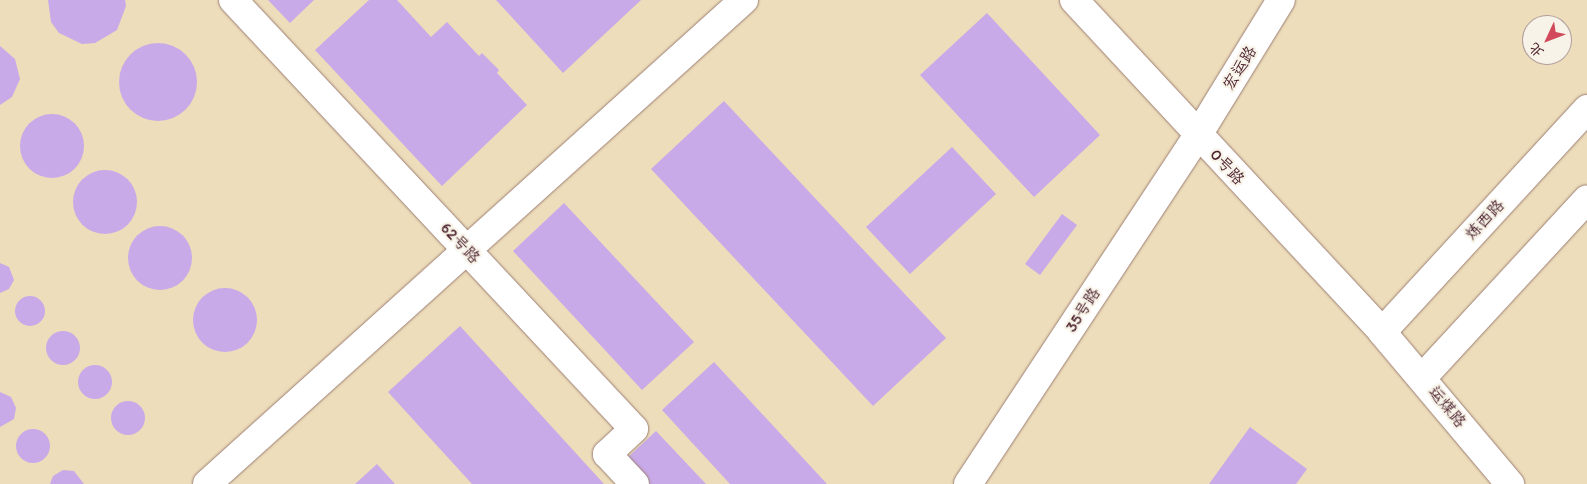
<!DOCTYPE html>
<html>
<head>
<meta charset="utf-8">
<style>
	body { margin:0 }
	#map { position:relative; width:1587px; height:484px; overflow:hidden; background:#edddbb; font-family:Itim,"LXGW WenKai TC",sans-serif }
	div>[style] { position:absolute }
	.building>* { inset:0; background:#c8aae8 }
	.round { border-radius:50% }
	.roads { filter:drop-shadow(0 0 1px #9c7e73) drop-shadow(0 0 1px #9c7e73) }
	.minor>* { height:28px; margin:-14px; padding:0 14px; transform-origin:14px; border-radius:14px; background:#fff }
	.secondary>* { height:28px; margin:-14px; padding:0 14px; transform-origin:14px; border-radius:14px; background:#fff }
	span { translate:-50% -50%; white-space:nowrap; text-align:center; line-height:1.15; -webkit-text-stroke:4.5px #f7f3e8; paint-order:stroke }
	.street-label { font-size:16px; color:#4a1f2b }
	.north { position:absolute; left:1522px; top:15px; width:50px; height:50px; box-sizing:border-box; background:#f7f3e8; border:1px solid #b29e9c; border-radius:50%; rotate:227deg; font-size:14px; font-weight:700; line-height:20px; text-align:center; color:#4a1f2b }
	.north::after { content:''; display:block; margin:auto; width:18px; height:22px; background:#d1495b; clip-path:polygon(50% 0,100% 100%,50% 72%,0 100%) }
</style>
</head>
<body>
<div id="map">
	<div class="building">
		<div style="clip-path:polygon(48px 0,125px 0,126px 6px,117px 30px,95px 43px,82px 44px,59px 33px,51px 22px)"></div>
		<div style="clip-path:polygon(268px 0,314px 0,290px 23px)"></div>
		<div style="clip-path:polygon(369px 0,397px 0,431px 37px,447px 22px,479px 56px,482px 53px,499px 70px,497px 73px,527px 105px,442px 186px,315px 50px)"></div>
		<div style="clip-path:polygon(496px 0,641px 0,563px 73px)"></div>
		<div style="clip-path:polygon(987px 13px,1100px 135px,1034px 197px,920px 75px)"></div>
		<div class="round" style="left:119px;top:43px;width:78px;height:78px"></div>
		<div style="clip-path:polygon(0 46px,15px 59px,20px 79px,12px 97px,0 105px)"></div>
		<div style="clip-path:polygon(724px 101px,946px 338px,873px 406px,651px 169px)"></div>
		<div class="round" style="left:20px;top:114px;width:64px;height:64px"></div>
		<div style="clip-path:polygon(952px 147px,996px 194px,910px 274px,866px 227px)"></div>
		<div class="round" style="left:73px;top:170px;width:64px;height:64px"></div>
		<div style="clip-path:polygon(564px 203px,694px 342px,642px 390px,513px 251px)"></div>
		<div style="clip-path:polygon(1062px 214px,1077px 225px,1040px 275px,1025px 264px)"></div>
		<div class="round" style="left:128px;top:226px;width:64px;height:64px"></div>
		<div style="clip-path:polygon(0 263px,9px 267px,14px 280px,9px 289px,0 293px)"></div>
		<div class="round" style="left:193px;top:288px;width:64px;height:64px"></div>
		<div class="round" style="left:15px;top:296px;width:30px;height:30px"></div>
		<div style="clip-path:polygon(460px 326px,604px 484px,472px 484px,388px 392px)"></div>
		<div class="round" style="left:46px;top:331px;width:34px;height:34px"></div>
		<div style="clip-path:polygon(714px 362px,827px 484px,730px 484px,662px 410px)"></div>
		<div class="round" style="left:78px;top:365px;width:34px;height:34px"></div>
		<div style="clip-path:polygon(0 392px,11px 397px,16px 408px,14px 419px,0 427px)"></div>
		<div class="round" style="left:111px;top:401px;width:34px;height:34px"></div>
		<div style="clip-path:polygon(1250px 427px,1307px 469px,1296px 484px,1209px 484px)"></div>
		<div class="round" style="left:16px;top:429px;width:34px;height:34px"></div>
		<div style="clip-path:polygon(656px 431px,706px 484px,649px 484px,626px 459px)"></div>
		<div style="clip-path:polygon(377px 464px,395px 484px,355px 484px)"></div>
		<div style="clip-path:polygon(63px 470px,74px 471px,84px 484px,50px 484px,53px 476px)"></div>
	</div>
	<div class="roads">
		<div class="minor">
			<div style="left:233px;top:0;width:587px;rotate:46.93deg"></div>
			<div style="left:634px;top:429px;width:37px;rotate:137deg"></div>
			<div style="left:607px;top:454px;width:41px;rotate:47deg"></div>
			<div style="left:1074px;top:0;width:453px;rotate:47.1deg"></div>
			<div style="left:1382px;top:332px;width:199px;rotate:49.9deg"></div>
			<div style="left:207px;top:484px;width:723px;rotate:-42.03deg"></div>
			<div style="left:968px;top:484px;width:418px;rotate:-56.6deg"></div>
			<div style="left:1198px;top:135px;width:158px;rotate:-58.4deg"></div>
		</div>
		<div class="secondary">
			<div style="left:1382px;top:332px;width:303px;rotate:-47.4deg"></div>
			<div style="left:1422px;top:378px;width:243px;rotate:-47.3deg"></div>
		</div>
	</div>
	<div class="street-label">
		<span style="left:1240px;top:68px;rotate:-58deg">宏运路</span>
		<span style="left:1227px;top:167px;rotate:47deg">0号路</span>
		<span style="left:1485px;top:220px;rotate:-47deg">炼西路</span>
		<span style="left:460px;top:243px;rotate:47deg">62号路</span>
		<span style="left:1083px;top:310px;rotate:-57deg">35号路</span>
		<span style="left:1447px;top:407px;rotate:50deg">运煤路</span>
	</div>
	<div class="north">北</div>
</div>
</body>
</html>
